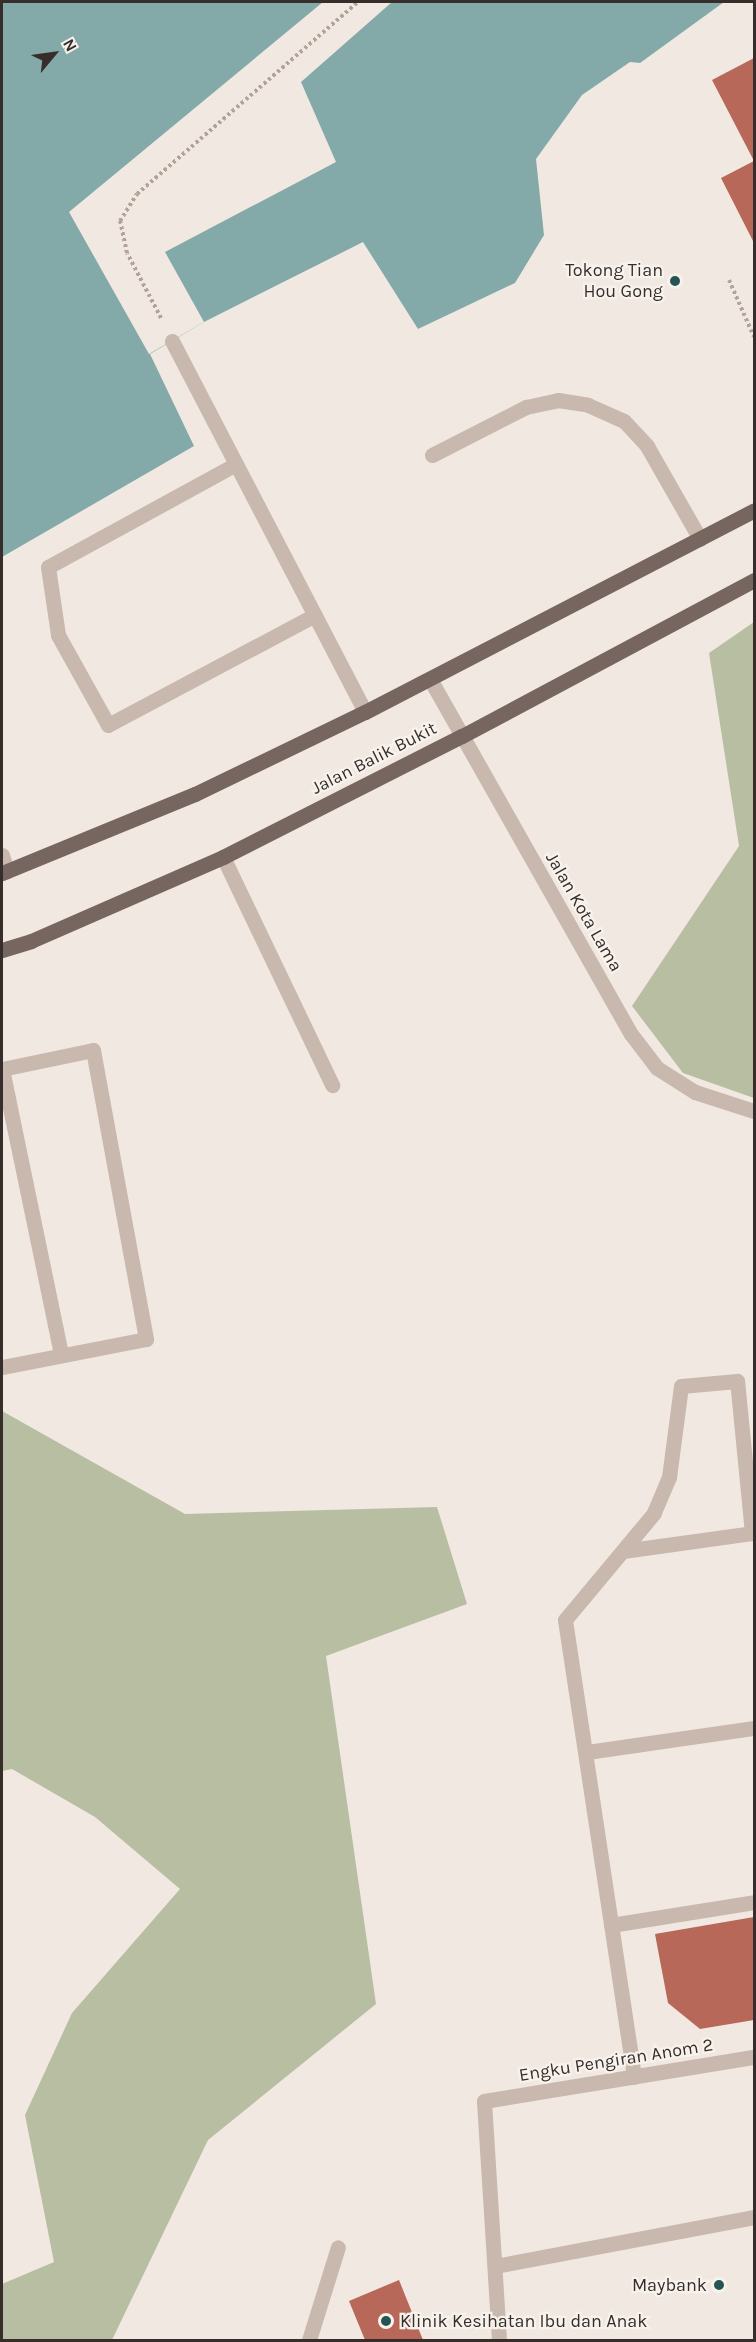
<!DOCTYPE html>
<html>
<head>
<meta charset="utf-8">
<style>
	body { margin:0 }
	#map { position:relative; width:756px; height:2342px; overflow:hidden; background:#f1e8e1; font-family:Karla,sans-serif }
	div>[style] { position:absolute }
	.green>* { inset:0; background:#b7bea2 }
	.water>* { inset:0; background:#83aaa9 }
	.pier>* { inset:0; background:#f1e8e1 }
	.building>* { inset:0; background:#b76858 }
	.path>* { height:4px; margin-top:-2px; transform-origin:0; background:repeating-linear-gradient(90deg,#b3a298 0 3px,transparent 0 6px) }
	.minor>* { height:15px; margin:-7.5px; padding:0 7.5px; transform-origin:7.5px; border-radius:7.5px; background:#c8b8ae }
	.major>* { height:15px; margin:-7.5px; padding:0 7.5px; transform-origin:7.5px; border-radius:7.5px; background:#77655f }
	.dots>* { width:16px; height:16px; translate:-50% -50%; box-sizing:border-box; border:3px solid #f8f2ed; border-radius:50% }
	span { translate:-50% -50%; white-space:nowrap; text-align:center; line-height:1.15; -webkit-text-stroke:4.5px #f8f2ed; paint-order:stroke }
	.poi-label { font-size:18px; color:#372e2b }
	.right { translate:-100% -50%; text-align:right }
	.left { translate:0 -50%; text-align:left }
	.street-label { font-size:18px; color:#372e2b }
	.frame { position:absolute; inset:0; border:3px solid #372e2b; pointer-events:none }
	.north { position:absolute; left:24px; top:24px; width:60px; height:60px; -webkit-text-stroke:4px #f8f2ed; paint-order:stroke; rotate:61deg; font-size:16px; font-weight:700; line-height:24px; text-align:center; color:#372e2b }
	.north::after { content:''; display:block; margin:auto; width:21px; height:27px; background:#372e2b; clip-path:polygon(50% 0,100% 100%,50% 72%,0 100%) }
</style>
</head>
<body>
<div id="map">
	<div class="green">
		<div style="clip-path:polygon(754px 622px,754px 1098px,683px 1073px,632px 1006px,739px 846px,709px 653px)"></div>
		<div style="clip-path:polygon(2px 1411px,185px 1514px,437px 1507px,467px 1604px,326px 1656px,376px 2004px,208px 2140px,112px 2340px,2px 2340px,2px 2284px,54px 2262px,25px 2115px,72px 2013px,180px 1889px,95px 1817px,12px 1769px,2px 1771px)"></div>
	</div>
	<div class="water">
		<div style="clip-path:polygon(2px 2px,724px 2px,640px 63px,630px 62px,582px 95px,536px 159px,544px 235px,515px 283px,418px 329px,363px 242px,204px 322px,150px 354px,194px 446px,2px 557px)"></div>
	</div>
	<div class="pier">
		<div style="clip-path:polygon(323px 2px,392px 2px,301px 82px,336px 162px,165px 252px,204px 322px,149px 354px,69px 212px)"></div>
	</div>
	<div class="building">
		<div style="clip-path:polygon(754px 58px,754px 243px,721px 178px,754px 161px,712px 80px)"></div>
		<div style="clip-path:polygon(754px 1917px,754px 2020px,700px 2029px,668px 2003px,655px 1934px)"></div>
		<div style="clip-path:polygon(399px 2280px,423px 2340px,365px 2340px,349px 2301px)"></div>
	</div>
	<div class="path">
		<div style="left:729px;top:280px;width:62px;rotate:66.3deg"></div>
		<div style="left:161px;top:318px;width:73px;rotate:-117.6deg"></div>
		<div style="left:127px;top:253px;width:33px;rotate:-102deg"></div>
		<div style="left:120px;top:221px;width:32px;rotate:-58deg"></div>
		<div style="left:137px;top:194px;width:293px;rotate:-41deg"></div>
	</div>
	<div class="minor">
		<div style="left:172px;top:341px;width:418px;rotate:62.5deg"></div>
		<div style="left:432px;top:455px;width:106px;rotate:-27.1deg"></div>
		<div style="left:526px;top:407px;width:33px;rotate:-12deg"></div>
		<div style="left:558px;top:400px;width:30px;rotate:9deg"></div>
		<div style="left:588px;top:405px;width:39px;rotate:24deg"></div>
		<div style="left:624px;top:421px;width:34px;rotate:47deg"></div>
		<div style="left:647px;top:446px;width:107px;rotate:60.3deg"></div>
		<div style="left:236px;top:464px;width:214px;rotate:151.3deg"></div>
		<div style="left:48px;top:567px;width:69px;rotate:81.6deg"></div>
		<div style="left:58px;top:635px;width:103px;rotate:60.9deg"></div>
		<div style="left:108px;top:725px;width:234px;rotate:-28deg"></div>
		<div style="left:430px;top:679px;width:408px;rotate:60.5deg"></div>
		<div style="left:631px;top:1034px;width:43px;rotate:52.6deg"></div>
		<div style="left:657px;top:1068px;width:45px;rotate:32.3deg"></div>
		<div style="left:695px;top:1092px;width:62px;rotate:17.9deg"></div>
		<div style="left:2px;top:855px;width:17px;rotate:73deg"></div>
		<div style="left:223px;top:857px;width:253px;rotate:64.4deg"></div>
		<div style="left:2px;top:1069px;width:93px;rotate:-11.8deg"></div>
		<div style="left:93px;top:1050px;width:294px;rotate:79.6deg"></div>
		<div style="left:146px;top:1339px;width:147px;rotate:169deg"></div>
		<div style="left:2px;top:1069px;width:292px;rotate:78.3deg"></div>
		<div style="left:623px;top:1551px;width:130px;rotate:-7.9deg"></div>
		<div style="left:752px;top:1533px;width:153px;rotate:-95.6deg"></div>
		<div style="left:737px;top:1381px;width:56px;rotate:174.9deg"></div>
		<div style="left:681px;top:1386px;width:92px;rotate:97.5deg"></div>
		<div style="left:669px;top:1477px;width:39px;rotate:113deg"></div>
		<div style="left:654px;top:1513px;width:139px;rotate:129.8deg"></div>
		<div style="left:565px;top:1620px;width:462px;rotate:81.4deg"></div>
		<div style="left:587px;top:1752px;width:169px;rotate:-8.2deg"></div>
		<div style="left:611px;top:1925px;width:145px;rotate:-9.1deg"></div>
		<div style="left:495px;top:2266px;width:264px;rotate:-10.7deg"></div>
		<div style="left:309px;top:2340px;width:97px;rotate:-72.7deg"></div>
		<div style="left:499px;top:2340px;width:239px;rotate:-93.6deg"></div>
		<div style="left:484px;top:2101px;width:274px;rotate:-9.3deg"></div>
	</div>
	<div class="major">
		<div style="left:2px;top:873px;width:209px;rotate:-22.3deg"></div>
		<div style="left:195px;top:794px;width:189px;rotate:-25.8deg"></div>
		<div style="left:365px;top:712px;width:438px;rotate:-27.4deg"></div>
		<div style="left:2px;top:950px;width:30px;rotate:-17deg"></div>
		<div style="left:31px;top:941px;width:210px;rotate:-23.6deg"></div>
		<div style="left:223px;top:857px;width:268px;rotate:-26.9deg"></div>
		<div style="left:462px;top:736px;width:331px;rotate:-28.1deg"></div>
	</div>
	<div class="dots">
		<div style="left:675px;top:281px;background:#265453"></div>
		<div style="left:719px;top:2285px;background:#265453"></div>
		<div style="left:386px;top:2321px;background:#265453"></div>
	</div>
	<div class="poi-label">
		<span class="right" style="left:663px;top:281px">Tokong Tian<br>Hou Gong</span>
		<span class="right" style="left:707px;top:2285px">Maybank</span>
		<span class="left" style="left:400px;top:2321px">Klinik Kesihatan Ibu dan Anak</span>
	</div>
	<div class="street-label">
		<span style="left:374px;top:758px;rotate:-27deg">Jalan Balik Bukit</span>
		<span style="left:584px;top:912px;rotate:60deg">Jalan Kota Lama</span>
		<span style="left:616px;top:2060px;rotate:-9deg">Engku Pengiran Anom 2</span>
	</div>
	<div class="frame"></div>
	<div class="north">N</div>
</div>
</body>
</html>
